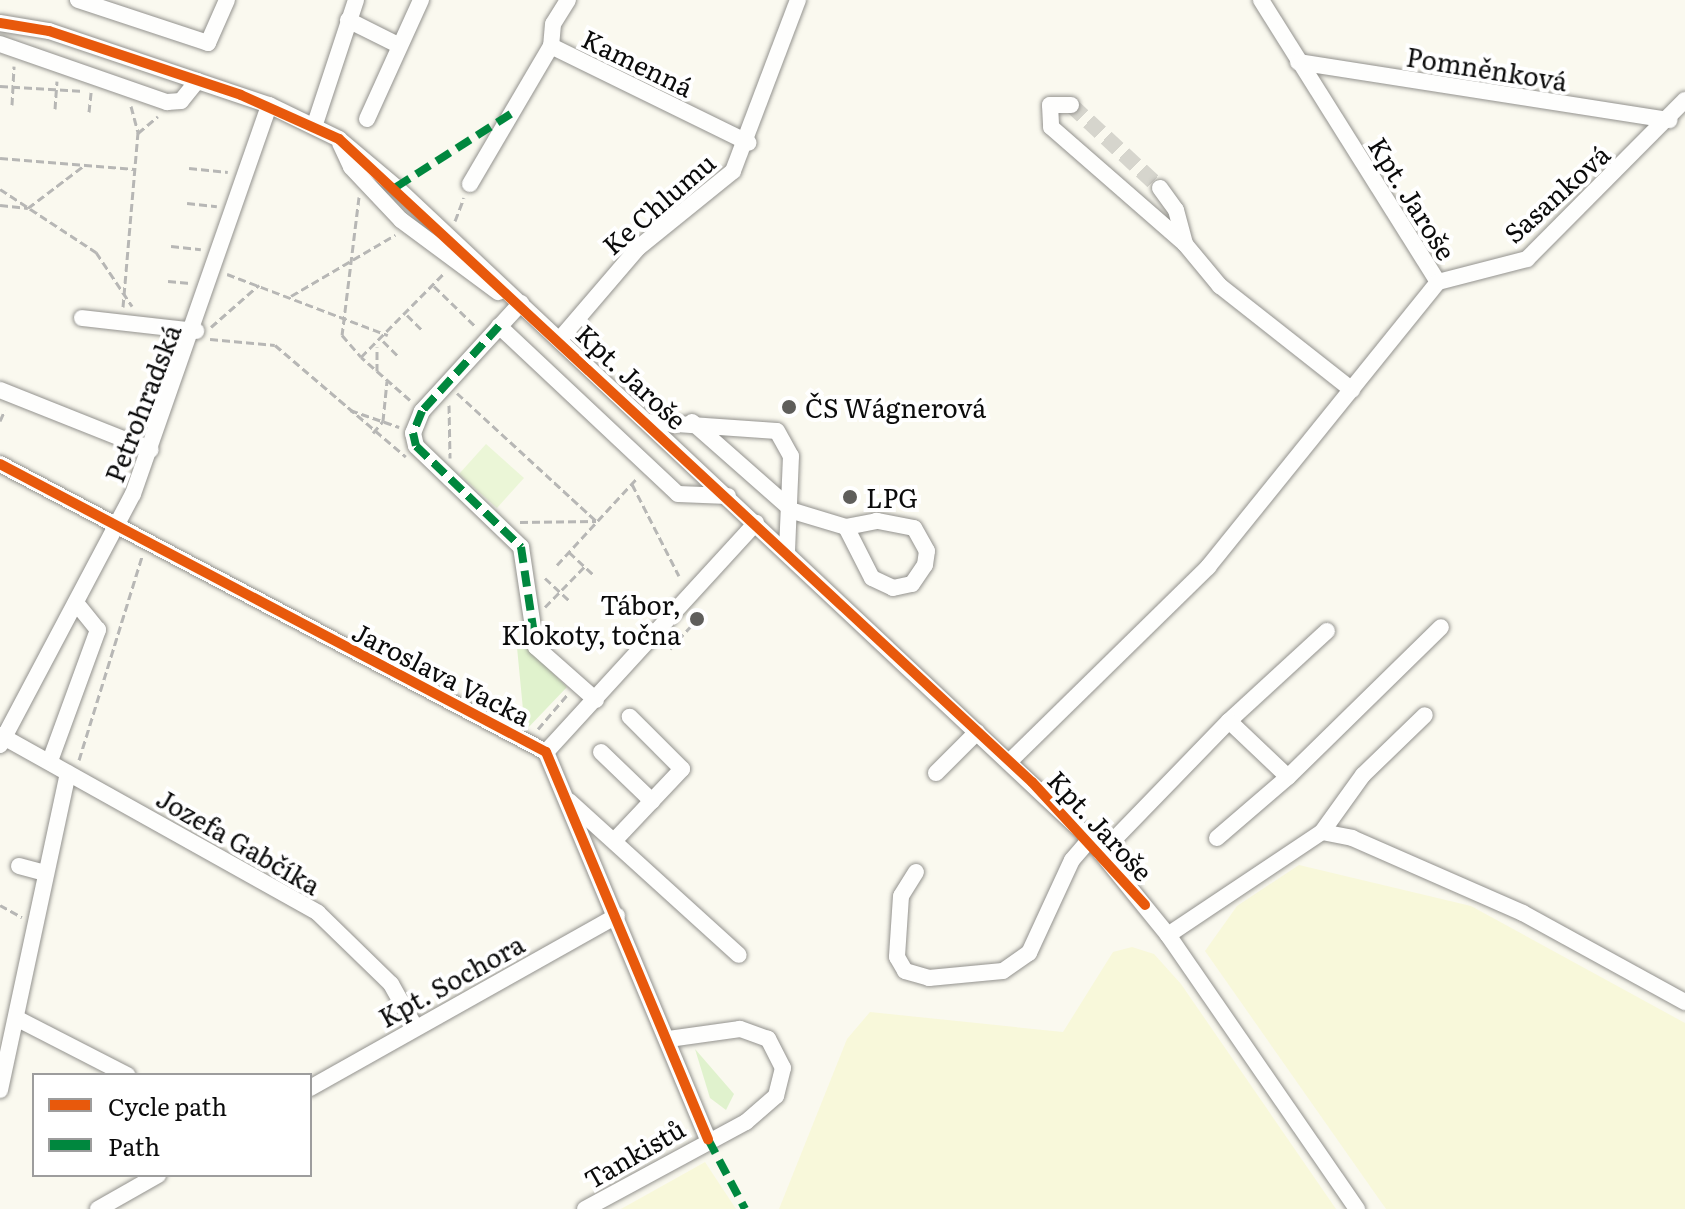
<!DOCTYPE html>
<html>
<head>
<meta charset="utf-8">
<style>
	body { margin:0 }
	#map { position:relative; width:1685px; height:1209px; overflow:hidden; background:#faf9ef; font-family:Literata,serif }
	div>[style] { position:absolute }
	.farmland>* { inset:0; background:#f8f8da }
	.green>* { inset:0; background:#e0f2cd }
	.pitch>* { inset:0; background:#ebf6d7 }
	.minor-tunnel>* { height:16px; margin-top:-8px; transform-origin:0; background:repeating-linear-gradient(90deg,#d6d5cd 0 16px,transparent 0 24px) }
	.path>* { height:3px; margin-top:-1.5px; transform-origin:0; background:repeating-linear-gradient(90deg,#b7b7b5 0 8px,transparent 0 12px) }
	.roads { filter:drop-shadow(0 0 2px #93928e) drop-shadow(0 0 2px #93928e) }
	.minor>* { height:16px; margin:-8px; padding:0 8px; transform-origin:8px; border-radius:8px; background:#fefefd }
	.quiet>* { height:8px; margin-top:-4px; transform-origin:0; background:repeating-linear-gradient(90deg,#00873e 0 16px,transparent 0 24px) }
	.cycleway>* { height:10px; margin:-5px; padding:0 5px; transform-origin:5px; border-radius:5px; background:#e8590c }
	.dots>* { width:22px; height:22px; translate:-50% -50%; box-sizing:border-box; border:4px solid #fff; border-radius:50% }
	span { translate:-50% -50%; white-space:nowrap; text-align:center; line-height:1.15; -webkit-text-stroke:8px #fff; paint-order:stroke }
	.street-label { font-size:26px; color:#0b0b0b }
	.poi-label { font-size:26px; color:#0b0b0b }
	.left { translate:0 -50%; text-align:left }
	.right { translate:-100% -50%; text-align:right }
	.legend { position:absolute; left:32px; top:1073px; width:280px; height:104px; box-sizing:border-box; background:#fff; border:2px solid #9d9d9d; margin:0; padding:10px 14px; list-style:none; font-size:24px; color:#0b0b0b }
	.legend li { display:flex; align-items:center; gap:16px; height:40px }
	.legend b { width:40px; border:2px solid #9d9d9d }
</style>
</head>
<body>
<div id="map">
	<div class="farmland">
		<div style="clip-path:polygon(1299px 865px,1471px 906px,1685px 1023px,1685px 1209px,1386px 1209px,1205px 951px,1237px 906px)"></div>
		<div style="clip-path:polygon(1132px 947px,1154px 954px,1181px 984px,1336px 1209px,779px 1209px,847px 1039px,870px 1012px,1063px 1032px,1113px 952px)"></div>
		<div style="clip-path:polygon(705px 1162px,736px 1209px,621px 1209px)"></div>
	</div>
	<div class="green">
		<div style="clip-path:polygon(516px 637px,567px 687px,525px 731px,502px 723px,524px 720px)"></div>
		<div style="clip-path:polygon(695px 1049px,734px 1094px,726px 1110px,710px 1098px)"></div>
	</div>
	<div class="pitch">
		<div style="clip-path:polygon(486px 444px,524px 478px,497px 508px,459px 474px)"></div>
	</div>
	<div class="minor-tunnel">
		<div style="left:1071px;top:105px;width:122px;rotate:43deg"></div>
	</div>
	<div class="path">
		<div style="left:0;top:86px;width:84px;rotate:3.4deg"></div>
		<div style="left:12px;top:105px;width:39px;rotate:-87deg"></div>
		<div style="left:131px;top:106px;width:28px;rotate:75deg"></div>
		<div style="left:55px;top:109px;width:28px;rotate:-86deg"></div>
		<div style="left:89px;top:112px;width:20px;rotate:-84deg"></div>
		<div style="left:0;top:158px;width:135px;rotate:4.7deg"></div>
		<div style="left:189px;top:168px;width:39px;rotate:6deg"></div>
		<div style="left:0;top:189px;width:115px;rotate:33.3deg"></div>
		<div style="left:96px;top:252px;width:65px;rotate:56.3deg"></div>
		<div style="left:359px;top:197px;width:139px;rotate:97deg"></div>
		<div style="left:342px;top:335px;width:29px;rotate:49deg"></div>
		<div style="left:187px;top:203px;width:30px;rotate:6deg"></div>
		<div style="left:0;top:205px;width:28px;rotate:6deg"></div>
		<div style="left:28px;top:208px;width:68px;rotate:-37.2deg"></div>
		<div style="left:455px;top:221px;width:25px;rotate:-69deg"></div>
		<div style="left:171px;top:246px;width:30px;rotate:6deg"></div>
		<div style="left:227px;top:274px;width:172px;rotate:20.8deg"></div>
		<div style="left:168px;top:281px;width:22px;rotate:5deg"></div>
		<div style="left:434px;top:286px;width:60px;rotate:44.3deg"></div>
		<div style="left:291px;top:296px;width:121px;rotate:-30.4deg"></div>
		<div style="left:123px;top:307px;width:175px;rotate:-85.1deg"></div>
		<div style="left:138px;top:133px;width:26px;rotate:-40deg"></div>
		<div style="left:407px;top:315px;width:23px;rotate:45deg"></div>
		<div style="left:211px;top:327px;width:64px;rotate:-41.2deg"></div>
		<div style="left:210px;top:339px;width:65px;rotate:5.3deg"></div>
		<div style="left:275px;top:345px;width:172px;rotate:40.5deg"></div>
		<div style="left:383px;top:341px;width:23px;rotate:45deg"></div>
		<div style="left:377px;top:371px;width:24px;rotate:-90deg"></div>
		<div style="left:457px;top:393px;width:189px;rotate:42.6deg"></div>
		<div style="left:410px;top:400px;width:65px;rotate:-138.7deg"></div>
		<div style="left:361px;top:357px;width:118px;rotate:-45.3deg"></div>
		<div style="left:449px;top:405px;width:53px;rotate:88.9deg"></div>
		<div style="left:350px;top:410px;width:52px;rotate:19.1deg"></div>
		<div style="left:0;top:421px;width:12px;rotate:-66deg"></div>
		<div style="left:373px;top:433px;width:16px;rotate:-50deg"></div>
		<div style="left:383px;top:421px;width:40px;rotate:-84.3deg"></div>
		<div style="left:632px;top:484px;width:103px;rotate:62.9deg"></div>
		<div style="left:520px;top:522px;width:76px;rotate:-0.8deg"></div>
		<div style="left:569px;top:552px;width:34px;rotate:43deg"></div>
		<div style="left:557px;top:565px;width:118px;rotate:-47.4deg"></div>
		<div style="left:545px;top:578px;width:34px;rotate:43deg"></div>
		<div style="left:545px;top:607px;width:57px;rotate:-45.7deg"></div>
		<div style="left:670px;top:649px;width:45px;rotate:-47.7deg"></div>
		<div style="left:538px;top:729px;width:45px;rotate:-49.5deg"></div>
		<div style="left:79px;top:760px;width:213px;rotate:-72.8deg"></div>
		<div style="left:0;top:905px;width:25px;rotate:29deg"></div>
	</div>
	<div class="roads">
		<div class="minor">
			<div style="left:78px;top:0;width:137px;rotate:18.3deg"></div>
			<div style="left:208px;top:43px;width:47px;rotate:-66.2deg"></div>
			<div style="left:568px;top:0;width:28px;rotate:122deg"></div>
			<div style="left:553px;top:24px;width:22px;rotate:95deg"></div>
			<div style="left:551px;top:46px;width:220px;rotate:26.1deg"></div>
			<div style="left:1261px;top:0;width:333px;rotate:57.9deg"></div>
			<div style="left:348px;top:20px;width:54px;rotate:26.6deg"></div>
			<div style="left:0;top:23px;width:50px;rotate:9.3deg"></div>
			<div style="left:49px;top:31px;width:232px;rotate:18.6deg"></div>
			<div style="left:269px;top:105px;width:78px;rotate:25.9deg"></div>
			<div style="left:339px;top:139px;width:75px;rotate:40.1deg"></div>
			<div style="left:396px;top:187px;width:952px;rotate:43.21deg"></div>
			<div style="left:1090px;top:839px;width:124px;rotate:50.9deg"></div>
			<div style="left:1168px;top:935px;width:333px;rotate:55.4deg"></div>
			<div style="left:0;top:44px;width:177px;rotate:19.2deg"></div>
			<div style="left:167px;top:102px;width:14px;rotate:-4deg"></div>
			<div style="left:181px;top:101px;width:26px;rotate:-51deg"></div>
			<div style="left:1298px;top:62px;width:376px;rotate:8.9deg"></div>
			<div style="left:1071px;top:105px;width:21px;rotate:180deg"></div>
			<div style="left:1050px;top:105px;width:22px;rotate:87deg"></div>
			<div style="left:1051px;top:127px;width:178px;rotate:41.1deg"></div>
			<div style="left:1185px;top:244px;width:55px;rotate:50.2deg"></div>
			<div style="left:1220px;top:286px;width:168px;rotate:38.2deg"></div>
			<div style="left:367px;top:119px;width:131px;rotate:-65.6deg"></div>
			<div style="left:315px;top:124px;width:131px;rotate:-71.7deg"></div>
			<div style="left:340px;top:143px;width:26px;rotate:65deg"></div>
			<div style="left:351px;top:167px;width:73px;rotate:46.7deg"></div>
			<div style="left:401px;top:220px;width:121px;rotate:36.6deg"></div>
			<div style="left:470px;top:184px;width:160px;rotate:-59.6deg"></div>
			<div style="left:1160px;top:188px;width:27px;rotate:54deg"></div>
			<div style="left:1176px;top:210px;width:35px;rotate:75deg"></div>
			<div style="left:1438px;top:282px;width:92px;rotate:-14.5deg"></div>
			<div style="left:1527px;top:259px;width:224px;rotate:-45.2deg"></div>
			<div style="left:521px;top:303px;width:147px;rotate:132.5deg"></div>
			<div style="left:422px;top:411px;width:24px;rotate:112deg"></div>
			<div style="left:413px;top:433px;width:13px;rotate:77deg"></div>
			<div style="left:416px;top:446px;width:146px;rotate:43.9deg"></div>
			<div style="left:521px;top:547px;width:101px;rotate:81.5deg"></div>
			<div style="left:536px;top:647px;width:80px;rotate:41.5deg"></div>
			<div style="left:82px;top:318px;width:115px;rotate:6.5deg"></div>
			<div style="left:499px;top:326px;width:245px;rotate:43.2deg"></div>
			<div style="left:678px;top:494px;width:50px;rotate:2.3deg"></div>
			<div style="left:560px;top:339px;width:120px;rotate:-49.4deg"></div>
			<div style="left:638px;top:248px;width:122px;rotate:-39deg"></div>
			<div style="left:733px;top:171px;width:183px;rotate:-69.2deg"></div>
			<div style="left:0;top:390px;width:162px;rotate:21.7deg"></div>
			<div style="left:648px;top:422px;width:129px;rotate:4deg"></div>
			<div style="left:777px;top:431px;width:29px;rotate:61deg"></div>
			<div style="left:791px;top:456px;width:96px;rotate:92.4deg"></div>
			<div style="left:692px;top:422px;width:135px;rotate:41.4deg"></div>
			<div style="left:793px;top:511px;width:55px;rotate:16.8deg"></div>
			<div style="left:846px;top:527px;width:57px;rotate:63deg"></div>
			<div style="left:872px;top:578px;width:23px;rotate:25deg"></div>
			<div style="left:893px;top:588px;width:19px;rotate:-12deg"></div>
			<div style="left:912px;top:584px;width:23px;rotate:-56deg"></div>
			<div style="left:925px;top:565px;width:14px;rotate:-82deg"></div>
			<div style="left:927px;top:551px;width:26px;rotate:-119deg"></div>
			<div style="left:914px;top:528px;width:38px;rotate:-169deg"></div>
			<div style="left:877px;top:521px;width:32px;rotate:169deg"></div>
			<div style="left:0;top:464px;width:617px;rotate:27.81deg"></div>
			<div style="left:546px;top:752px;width:420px;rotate:67.3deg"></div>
			<div style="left:1229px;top:721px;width:133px;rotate:-42.6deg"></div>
			<div style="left:0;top:735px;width:364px;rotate:29.2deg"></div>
			<div style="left:318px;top:913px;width:102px;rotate:44.2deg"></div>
			<div style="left:391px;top:984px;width:49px;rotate:60.8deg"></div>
			<div style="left:0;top:745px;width:284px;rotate:-62.1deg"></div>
			<div style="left:133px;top:494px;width:412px;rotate:-70.7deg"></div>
			<div style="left:546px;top:752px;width:311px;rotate:-47.5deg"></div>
			<div style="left:601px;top:752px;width:71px;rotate:43.9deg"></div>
			<div style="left:50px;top:761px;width:140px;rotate:-69.9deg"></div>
			<div style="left:98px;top:630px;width:35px;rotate:-129deg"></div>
			<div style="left:1009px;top:762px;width:279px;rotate:-44.4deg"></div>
			<div style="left:1208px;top:567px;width:366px;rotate:-51.1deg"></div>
			<div style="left:936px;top:773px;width:58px;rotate:-45deg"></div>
			<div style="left:569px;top:801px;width:229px;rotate:42.2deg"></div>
			<div style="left:1322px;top:832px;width:70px;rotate:-54.3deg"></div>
			<div style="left:1363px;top:775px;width:86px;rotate:-44.1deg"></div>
			<div style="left:1217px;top:838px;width:94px;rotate:-40.7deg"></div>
			<div style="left:614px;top:841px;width:99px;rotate:-46.6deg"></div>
			<div style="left:682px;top:769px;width:74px;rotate:-135deg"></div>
			<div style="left:1101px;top:853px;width:184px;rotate:-45.9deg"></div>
			<div style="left:1229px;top:721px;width:81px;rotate:43.5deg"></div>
			<div style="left:1288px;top:777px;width:214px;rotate:-44.4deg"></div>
			<div style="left:19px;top:866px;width:28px;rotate:15deg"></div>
			<div style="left:916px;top:872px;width:28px;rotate:122deg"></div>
			<div style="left:901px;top:896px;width:61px;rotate:93.8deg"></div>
			<div style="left:897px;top:957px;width:16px;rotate:60deg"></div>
			<div style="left:905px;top:971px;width:25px;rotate:16deg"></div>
			<div style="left:929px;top:978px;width:74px;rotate:-5.4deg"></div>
			<div style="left:1003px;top:971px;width:32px;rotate:-35deg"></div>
			<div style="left:1029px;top:953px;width:102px;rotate:-65.2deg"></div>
			<div style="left:1072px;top:860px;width:28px;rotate:-49deg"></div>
			<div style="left:1168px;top:935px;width:185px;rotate:-33.8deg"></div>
			<div style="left:1322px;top:832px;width:31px;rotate:11deg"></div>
			<div style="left:1352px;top:838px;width:187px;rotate:23.7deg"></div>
			<div style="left:1523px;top:913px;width:185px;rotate:28.8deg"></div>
			<div style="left:18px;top:1019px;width:123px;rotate:27.2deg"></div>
			<div style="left:310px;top:1088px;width:352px;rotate:-29.3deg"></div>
			<div style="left:0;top:1090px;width:324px;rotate:-77.9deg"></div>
			<div style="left:98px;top:1209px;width:69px;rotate:-29.5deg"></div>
			<div style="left:585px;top:1209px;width:183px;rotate:-28.4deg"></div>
			<div style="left:746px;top:1122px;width:40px;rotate:-41deg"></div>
			<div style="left:776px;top:1096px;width:29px;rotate:-76deg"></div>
			<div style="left:783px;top:1068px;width:33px;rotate:-117deg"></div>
			<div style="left:768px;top:1039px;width:30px;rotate:-160deg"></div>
			<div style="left:740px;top:1029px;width:72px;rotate:172deg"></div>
		</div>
	</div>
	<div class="quiet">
		<div style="left:396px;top:187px;width:138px;rotate:-32.5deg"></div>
		<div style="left:499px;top:326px;width:115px;rotate:132.2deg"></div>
		<div style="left:422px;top:411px;width:24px;rotate:112deg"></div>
		<div style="left:413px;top:433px;width:13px;rotate:77deg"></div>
		<div style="left:416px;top:446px;width:146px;rotate:43.9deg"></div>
		<div style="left:521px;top:547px;width:101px;rotate:81.5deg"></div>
		<div style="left:708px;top:1139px;width:79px;rotate:62.1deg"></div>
	</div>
	<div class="cycleway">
		<div style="left:0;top:23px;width:50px;rotate:9.3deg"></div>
		<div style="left:49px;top:31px;width:202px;rotate:18.4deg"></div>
		<div style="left:241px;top:95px;width:107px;rotate:24.2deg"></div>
		<div style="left:339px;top:139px;width:945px;rotate:42.86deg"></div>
		<div style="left:1032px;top:782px;width:167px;rotate:47.4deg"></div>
		<div style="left:0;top:464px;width:617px;rotate:27.81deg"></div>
		<div style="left:546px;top:752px;width:420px;rotate:67.3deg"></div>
	</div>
	<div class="dots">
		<div style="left:789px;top:407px;background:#5f5e5b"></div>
		<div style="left:850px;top:497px;background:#5f5e5b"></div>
		<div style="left:697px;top:619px;background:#5f5e5b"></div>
	</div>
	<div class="street-label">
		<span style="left:638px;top:62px;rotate:26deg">Kamenná</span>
		<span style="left:1487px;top:68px;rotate:9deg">Pomněnková</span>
		<span style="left:1556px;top:193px;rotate:-42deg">Sasanková</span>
		<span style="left:1413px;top:198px;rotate:58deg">Kpt. Jaroše</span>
		<span style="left:658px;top:203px;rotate:-41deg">Ke Chlumu</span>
		<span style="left:632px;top:376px;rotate:43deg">Kpt. Jaroše</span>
		<span style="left:142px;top:403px;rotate:-69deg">Petrohradská</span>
		<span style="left:442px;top:673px;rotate:27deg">Jaroslava Vacka</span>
		<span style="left:1101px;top:825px;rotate:47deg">Kpt. Jaroše</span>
		<span style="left:239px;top:841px;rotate:30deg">Jozefa Gabčíka</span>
		<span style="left:451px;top:980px;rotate:-29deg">Kpt. Sochora</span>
		<span style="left:634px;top:1153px;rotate:-30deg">Tankistů</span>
	</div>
	<div class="poi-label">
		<span class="left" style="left:805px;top:407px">ČS Wágnerová</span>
		<span class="left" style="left:866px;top:497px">LPG</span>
		<span class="right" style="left:681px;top:619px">Tábor,<br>Klokoty, točna</span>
	</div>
	<ul class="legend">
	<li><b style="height:10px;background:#e8590c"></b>Cycle path</li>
	<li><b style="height:10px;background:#00873e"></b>Path</li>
	</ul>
</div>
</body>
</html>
